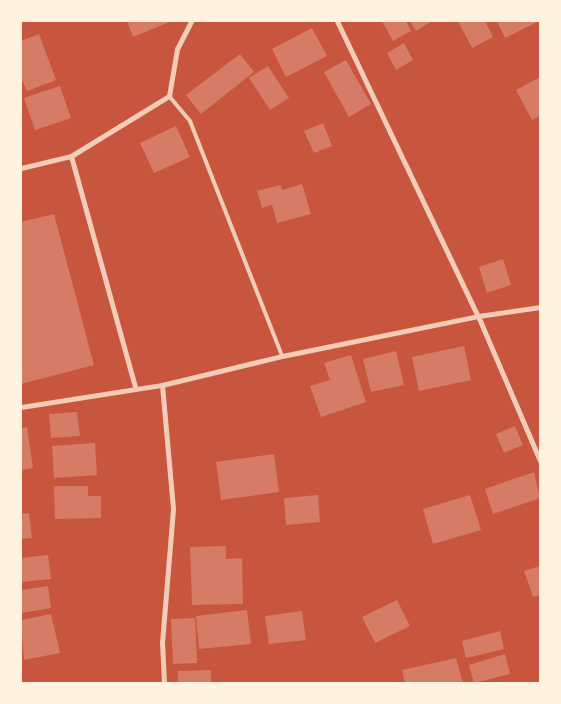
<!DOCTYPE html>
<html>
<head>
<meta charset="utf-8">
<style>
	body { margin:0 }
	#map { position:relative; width:561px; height:704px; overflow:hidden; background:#c8553d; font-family:Bitter,serif }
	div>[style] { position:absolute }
	.building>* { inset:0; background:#d67c66 }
	.service>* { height:4px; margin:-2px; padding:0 2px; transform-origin:2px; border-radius:2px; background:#f1ccb7 }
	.minor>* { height:5px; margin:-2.5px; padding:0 2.5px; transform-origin:2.5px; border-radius:2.5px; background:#f1ccb7 }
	span { translate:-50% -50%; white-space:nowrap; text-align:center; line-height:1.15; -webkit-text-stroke:5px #fff3e0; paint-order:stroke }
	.frame { position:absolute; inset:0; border:22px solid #fff3e0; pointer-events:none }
</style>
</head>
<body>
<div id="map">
	<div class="building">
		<div style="clip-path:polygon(127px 21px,172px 21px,133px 37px)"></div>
		<div style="clip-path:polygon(382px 21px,406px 21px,411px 31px,393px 41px)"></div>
		<div style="clip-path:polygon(410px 21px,432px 21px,416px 31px)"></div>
		<div style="clip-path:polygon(458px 21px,485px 21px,493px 37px,472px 48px)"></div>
		<div style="clip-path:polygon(497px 21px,539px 21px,505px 38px)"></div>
		<div style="clip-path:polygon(312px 28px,327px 56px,286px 77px,272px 49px)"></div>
		<div style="clip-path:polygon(39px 34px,56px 80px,27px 91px,21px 78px,21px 41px)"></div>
		<div style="clip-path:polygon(404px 43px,413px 60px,396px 70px,387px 53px)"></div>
		<div style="clip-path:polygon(240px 54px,254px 72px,201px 114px,186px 95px)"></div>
		<div style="clip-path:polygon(346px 60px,371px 104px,349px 117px,324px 72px)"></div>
		<div style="clip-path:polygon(268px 66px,289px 98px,270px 110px,249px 78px)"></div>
		<div style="clip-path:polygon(540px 77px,540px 116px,532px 120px,516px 90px)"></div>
		<div style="clip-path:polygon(60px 86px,71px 118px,35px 130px,24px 98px)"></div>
		<div style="clip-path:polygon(323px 123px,332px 146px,314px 153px,304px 131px)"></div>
		<div style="clip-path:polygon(176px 126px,190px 157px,154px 173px,140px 143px)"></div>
		<div style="clip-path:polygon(302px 184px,311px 214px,277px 223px,272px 205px,262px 208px,257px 191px,281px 185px,282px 190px)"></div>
		<div style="clip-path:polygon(54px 214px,94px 365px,21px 384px,21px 222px)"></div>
		<div style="clip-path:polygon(503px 259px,511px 285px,487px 293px,479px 267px)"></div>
		<div style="clip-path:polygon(464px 346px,471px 380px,419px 391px,412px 357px)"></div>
		<div style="clip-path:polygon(396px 351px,404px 385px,371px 392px,363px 359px)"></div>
		<div style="clip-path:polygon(351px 355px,366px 402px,321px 417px,310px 386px,330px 380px,324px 363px)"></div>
		<div style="clip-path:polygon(77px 412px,80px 436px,51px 438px,49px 414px)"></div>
		<div style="clip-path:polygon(515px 426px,523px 445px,504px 453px,496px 434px)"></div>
		<div style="clip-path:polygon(27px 427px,33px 468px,21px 470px,21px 428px)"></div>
		<div style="clip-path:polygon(95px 443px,97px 475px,54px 478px,52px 446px)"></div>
		<div style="clip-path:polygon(274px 454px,279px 492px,221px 500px,216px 462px)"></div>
		<div style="clip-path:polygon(534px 472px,540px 498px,493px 514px,485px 489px)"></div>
		<div style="clip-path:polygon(54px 486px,88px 486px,88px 496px,101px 496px,101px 518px,55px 519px)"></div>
		<div style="clip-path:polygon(318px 495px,320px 522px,286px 525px,284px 498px)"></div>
		<div style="clip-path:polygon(470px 495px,481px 530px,433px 544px,423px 509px)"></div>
		<div style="clip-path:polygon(29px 513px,32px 538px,21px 539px,21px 514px)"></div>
		<div style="clip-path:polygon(226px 546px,226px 559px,242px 558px,243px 604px,192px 605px,190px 547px)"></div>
		<div style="clip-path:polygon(48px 555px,51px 579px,21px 582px,21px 558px)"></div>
		<div style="clip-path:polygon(540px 566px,540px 595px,533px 597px,524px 571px)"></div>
		<div style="clip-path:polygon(48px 586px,51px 608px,21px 613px,21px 590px)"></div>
		<div style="clip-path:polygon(397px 600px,410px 626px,375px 643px,362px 617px)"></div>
		<div style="clip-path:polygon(247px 610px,251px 644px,199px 649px,196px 616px)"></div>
		<div style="clip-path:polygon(302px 611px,306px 640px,269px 644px,265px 616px)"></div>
		<div style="clip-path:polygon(51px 614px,60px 653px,24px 660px,21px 620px)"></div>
		<div style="clip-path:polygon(195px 618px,197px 663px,173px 664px,171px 619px)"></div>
		<div style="clip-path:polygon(500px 631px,504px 649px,466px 658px,462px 641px)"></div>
		<div style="clip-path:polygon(505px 654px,510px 674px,474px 683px,469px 665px)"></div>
		<div style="clip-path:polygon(456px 658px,463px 683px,405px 683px,402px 670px)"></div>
		<div style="clip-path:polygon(211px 670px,211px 683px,178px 683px,178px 671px)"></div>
	</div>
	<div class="service">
		<div style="left:169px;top:96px;width:33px;rotate:50deg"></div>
		<div style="left:190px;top:121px;width:252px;rotate:68.6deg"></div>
	</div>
	<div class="minor">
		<div style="left:337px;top:21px;width:327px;rotate:64.5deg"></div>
		<div style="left:478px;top:316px;width:158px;rotate:66.8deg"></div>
		<div style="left:71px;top:156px;width:115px;rotate:-31.5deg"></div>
		<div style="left:169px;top:96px;width:48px;rotate:-80.3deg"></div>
		<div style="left:177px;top:49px;width:31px;rotate:-63deg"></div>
		<div style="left:21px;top:168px;width:51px;rotate:-13.5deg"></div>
		<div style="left:71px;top:156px;width:240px;rotate:74.5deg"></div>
		<div style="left:162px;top:385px;width:124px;rotate:84.9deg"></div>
		<div style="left:173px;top:509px;width:133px;rotate:94.7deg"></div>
		<div style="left:162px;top:642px;width:41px;rotate:87.2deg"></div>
		<div style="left:21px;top:407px;width:143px;rotate:-8.9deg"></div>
		<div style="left:162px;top:385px;width:123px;rotate:-13.6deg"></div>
		<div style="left:282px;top:356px;width:200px;rotate:-11.5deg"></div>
		<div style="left:478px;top:316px;width:63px;rotate:-8.3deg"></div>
	</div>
	<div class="frame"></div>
</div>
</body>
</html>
